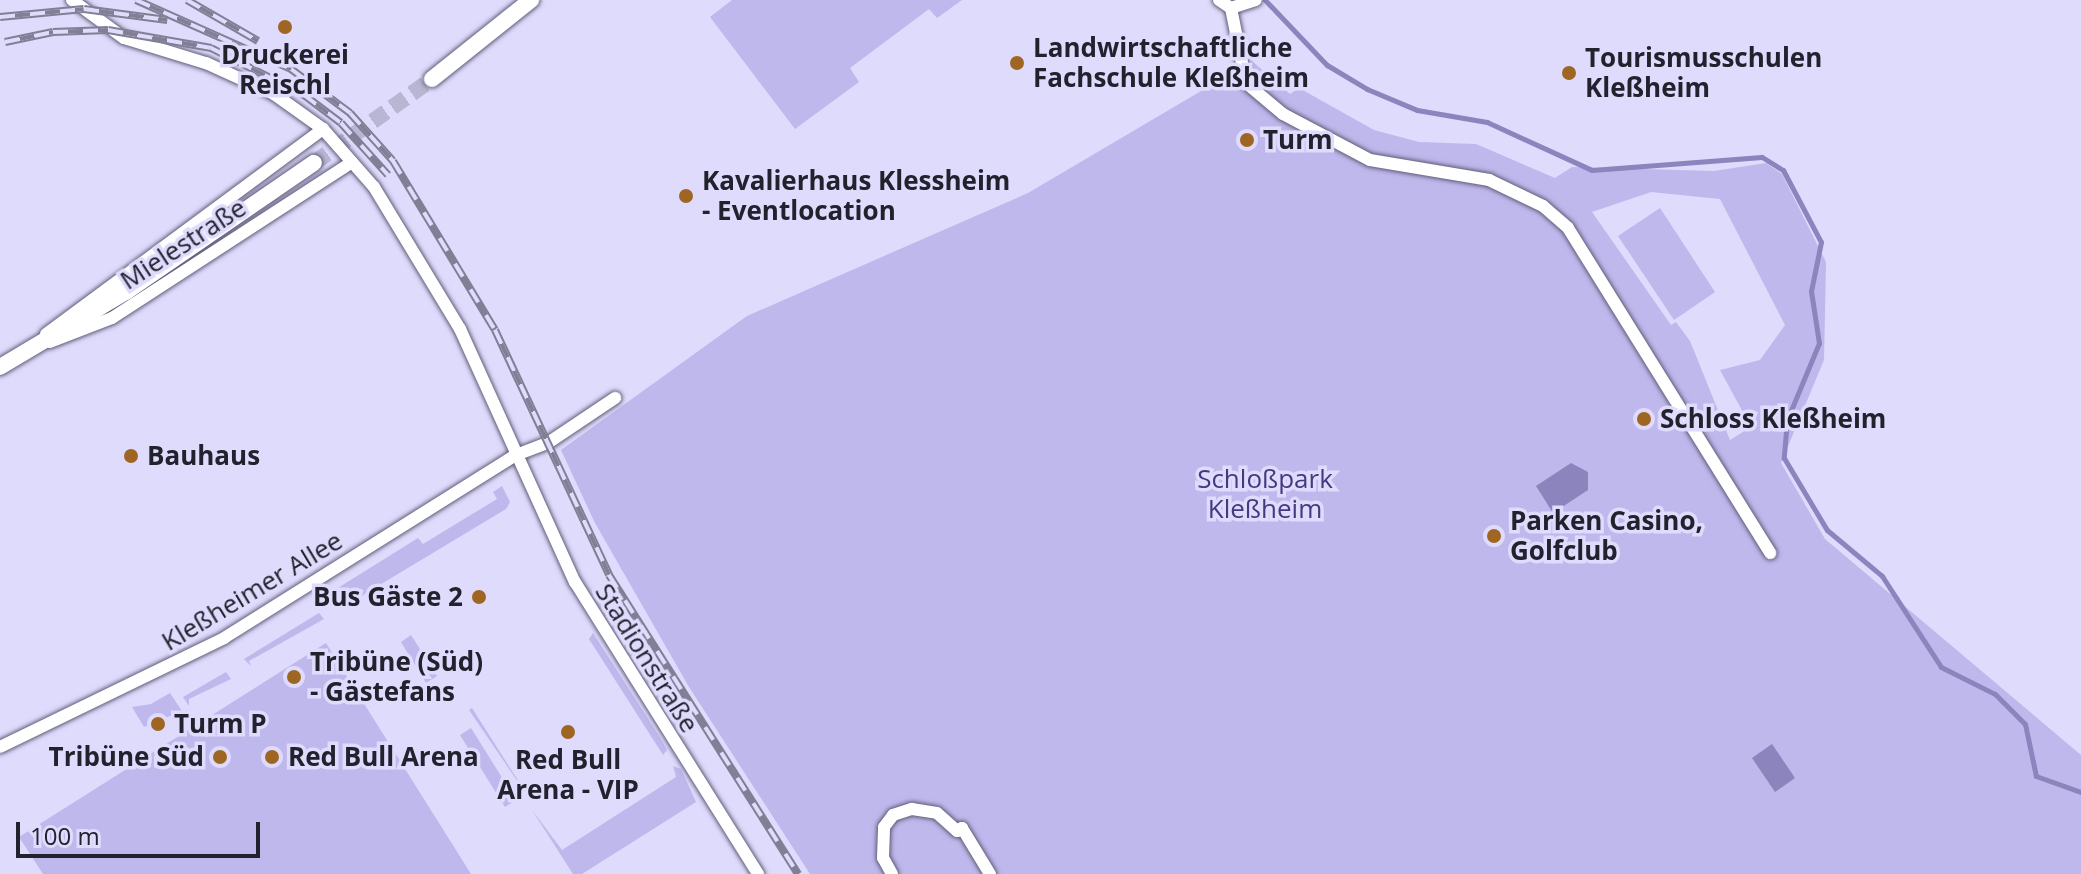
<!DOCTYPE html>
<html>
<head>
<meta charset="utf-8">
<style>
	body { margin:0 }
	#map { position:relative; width:2081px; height:874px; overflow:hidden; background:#dedbfc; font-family:"Open Sans",sans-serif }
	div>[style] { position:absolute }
	.green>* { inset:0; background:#beb8ec }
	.water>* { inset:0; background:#8b84bd }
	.stream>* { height:5px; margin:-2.5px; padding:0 2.5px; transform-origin:2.5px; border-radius:2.5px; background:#8b84bd }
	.tertiary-tunnel>* { height:16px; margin-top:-8px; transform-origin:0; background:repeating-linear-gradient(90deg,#b8b6d3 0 16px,transparent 0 24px) }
	.roads { filter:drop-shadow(0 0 2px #605d7a) drop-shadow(0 0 2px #605d7a) }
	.minor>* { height:12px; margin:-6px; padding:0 6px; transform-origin:6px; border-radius:6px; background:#fff }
	.tertiary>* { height:16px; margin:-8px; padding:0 8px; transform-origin:8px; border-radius:8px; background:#fff }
	.rail>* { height:8px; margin-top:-4px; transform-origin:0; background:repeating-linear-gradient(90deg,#dedbfc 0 15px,#817f96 0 30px); box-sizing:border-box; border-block:2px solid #817f96 }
	.dots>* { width:22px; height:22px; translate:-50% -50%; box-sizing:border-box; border:4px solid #dedbfc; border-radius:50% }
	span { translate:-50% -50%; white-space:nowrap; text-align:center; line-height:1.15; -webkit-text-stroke:7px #dedbfc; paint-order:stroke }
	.poi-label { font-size:26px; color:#22212d; font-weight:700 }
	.left { translate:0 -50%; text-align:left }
	.right { translate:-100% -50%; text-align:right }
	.street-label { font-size:26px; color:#22212d }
	.park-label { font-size:26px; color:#47397f }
	.scale { position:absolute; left:16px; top:822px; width:244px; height:36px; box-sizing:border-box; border:4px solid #22212d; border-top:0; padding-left:10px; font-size:24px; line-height:28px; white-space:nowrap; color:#22212d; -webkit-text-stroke:6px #dedbfc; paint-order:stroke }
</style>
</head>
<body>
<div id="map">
	<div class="green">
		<div style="clip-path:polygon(732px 0,962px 0,937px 18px,929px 9px,850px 68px,859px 82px,795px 129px,710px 17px)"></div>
		<div style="clip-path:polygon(evenodd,1252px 61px,1290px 94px,1299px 88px,1374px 130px,1419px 142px,1476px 144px,1555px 178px,1572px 167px,1714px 171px,1766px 163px,1782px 174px,1826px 262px,1824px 360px,1781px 463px,1825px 539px,2081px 755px,2081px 874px,810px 874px,689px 687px,595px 523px,561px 450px,747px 316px,1028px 193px,1252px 61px,1651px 192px,1720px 199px,1785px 325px,1760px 360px,1720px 370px,1751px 427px,1730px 440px,1690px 341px,1676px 322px,1671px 325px,1592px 212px,1651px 192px)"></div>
		<div style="clip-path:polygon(1660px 208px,1715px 292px,1674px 320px,1618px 236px)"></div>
		<div style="clip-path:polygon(502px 486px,510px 502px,506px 509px,343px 607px,333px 591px,418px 538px,423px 544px,497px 499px,493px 492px)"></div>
		<div style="clip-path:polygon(319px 613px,324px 619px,249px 661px,251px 666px,244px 659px)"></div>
		<div style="clip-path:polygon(593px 633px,661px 739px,667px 750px,663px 755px,589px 639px)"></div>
		<div style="clip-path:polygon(411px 635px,437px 676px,426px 683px,401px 642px)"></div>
		<div style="clip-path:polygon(326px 643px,471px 874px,43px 874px,19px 837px)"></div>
		<div style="clip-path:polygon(226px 672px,231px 679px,189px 699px,189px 706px,183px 697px)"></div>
		<div style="clip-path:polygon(170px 693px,182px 711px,144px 727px,132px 707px,151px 704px)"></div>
		<div style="clip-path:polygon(472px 708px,531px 801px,469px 710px)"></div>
		<div style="clip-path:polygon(471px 728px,516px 800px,505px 807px,460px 735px)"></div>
		<div style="clip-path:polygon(673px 766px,681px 769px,696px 802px,582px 874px,573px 874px,532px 810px,562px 850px,676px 777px)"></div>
	</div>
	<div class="water">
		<div style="clip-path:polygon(1571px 463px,1588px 472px,1588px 490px,1553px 513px,1536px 486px)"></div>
		<div style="clip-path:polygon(1772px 744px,1795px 778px,1775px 792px,1752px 758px)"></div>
	</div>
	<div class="stream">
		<div style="left:1265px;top:0;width:90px;rotate:46.4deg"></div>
		<div style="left:1327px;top:65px;width:47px;rotate:31deg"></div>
		<div style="left:1367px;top:89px;width:54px;rotate:22.8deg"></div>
		<div style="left:1417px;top:110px;width:71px;rotate:9.7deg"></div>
		<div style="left:1487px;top:122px;width:115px;rotate:24.6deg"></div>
		<div style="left:1592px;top:170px;width:170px;rotate:-4.4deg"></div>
		<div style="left:1762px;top:157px;width:25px;rotate:32deg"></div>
		<div style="left:1783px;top:170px;width:81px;rotate:62.2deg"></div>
		<div style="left:1821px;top:242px;width:50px;rotate:101.5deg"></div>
		<div style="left:1811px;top:291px;width:53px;rotate:81.3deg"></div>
		<div style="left:1819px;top:343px;width:83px;rotate:112.6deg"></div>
		<div style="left:1787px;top:420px;width:38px;rotate:95deg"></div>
		<div style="left:1784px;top:458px;width:84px;rotate:59.2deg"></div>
		<div style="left:1827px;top:530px;width:72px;rotate:39.9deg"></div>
		<div style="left:1882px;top:576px;width:108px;rotate:57deg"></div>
		<div style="left:1941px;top:667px;width:60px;rotate:26.6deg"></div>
		<div style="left:1995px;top:694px;width:42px;rotate:45deg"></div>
		<div style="left:2025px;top:724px;width:53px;rotate:78.1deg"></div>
		<div style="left:2036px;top:776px;width:48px;rotate:19.6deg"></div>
	</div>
	<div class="tertiary-tunnel">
		<div style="left:314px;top:163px;width:145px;rotate:-35.4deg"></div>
	</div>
	<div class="roads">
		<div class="minor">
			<div style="left:72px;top:0;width:64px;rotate:36.2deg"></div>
			<div style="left:124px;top:38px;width:86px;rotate:17deg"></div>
			<div style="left:206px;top:63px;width:75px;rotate:24.5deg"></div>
			<div style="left:274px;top:94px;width:60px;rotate:35.5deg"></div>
			<div style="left:323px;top:129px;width:77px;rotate:48.7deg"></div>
			<div style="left:374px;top:187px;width:166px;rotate:58.8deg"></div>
			<div style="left:460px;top:329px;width:278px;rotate:65.6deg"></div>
			<div style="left:575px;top:582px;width:345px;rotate:57.9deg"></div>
			<div style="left:1219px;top:0;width:14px;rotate:34deg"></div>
			<div style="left:1231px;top:8px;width:76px;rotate:78.7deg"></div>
			<div style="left:1246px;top:83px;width:48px;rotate:40deg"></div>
			<div style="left:1283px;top:114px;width:98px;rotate:27.9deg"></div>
			<div style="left:1370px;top:160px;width:121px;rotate:9.5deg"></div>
			<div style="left:1489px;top:180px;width:60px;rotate:25.7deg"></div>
			<div style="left:1543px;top:206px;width:33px;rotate:41deg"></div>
			<div style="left:1568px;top:228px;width:383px;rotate:58.1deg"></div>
			<div style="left:1231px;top:8px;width:26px;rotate:-18deg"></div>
			<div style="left:46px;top:334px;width:345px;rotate:-36.5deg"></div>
			<div style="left:50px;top:342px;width:66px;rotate:-21.2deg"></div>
			<div style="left:112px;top:318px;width:286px;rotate:-33deg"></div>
			<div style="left:0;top:747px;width:249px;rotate:-25.9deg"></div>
			<div style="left:224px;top:638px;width:345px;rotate:-32.1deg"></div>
			<div style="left:516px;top:455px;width:34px;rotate:-21deg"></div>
			<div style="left:548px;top:443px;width:81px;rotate:-33.9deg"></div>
			<div style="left:892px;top:874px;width:18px;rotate:-119deg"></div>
			<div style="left:883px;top:858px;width:31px;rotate:-88deg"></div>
			<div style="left:884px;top:827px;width:15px;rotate:-53deg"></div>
			<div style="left:893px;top:815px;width:20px;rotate:-18deg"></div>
			<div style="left:912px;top:809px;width:25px;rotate:9deg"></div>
			<div style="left:937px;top:813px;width:27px;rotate:42deg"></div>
			<div style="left:957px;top:831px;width:6px;rotate:-31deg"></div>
			<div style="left:962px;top:828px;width:54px;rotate:58.7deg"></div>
		</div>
		<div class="tertiary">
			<div style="left:432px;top:79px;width:127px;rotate:-38.6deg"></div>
			<div style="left:0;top:367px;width:147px;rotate:-30.8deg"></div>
			<div style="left:126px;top:292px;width:228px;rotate:-34.5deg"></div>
		</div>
	</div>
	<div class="rail">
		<div style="left:136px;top:0;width:170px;rotate:24deg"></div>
		<div style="left:291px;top:69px;width:74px;rotate:36.7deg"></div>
		<div style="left:350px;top:113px;width:64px;rotate:48.1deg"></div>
		<div style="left:393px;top:161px;width:197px;rotate:58.9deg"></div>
		<div style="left:495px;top:330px;width:270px;rotate:65deg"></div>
		<div style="left:609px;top:575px;width:354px;rotate:57.7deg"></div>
		<div style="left:187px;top:0;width:82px;rotate:30deg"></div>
		<div style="left:0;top:17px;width:84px;rotate:-5.4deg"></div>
		<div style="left:84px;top:9px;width:84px;rotate:7.5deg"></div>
		<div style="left:5px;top:42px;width:49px;rotate:-11.8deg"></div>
		<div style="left:53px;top:32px;width:55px;rotate:-2.1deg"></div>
		<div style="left:108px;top:30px;width:105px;rotate:9.9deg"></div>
		<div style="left:211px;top:48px;width:104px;rotate:26.8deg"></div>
		<div style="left:304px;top:95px;width:46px;rotate:37.1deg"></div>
		<div style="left:341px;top:123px;width:70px;rotate:47.9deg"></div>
	</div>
	<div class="dots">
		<div style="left:285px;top:27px;background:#9e6622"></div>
		<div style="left:1017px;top:63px;background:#9e6622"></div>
		<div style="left:1569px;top:73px;background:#9e6622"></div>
		<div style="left:1247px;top:140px;background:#9e6622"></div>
		<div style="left:686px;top:196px;background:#9e6622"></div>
		<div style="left:1644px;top:419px;background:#9e6622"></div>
		<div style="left:131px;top:456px;background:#9e6622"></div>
		<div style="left:1494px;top:536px;background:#9e6622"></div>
		<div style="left:479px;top:597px;background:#9e6622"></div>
		<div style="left:294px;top:677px;background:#9e6622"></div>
		<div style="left:158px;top:724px;background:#9e6622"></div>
		<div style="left:568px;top:732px;background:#9e6622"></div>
		<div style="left:220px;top:757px;background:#9e6622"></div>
		<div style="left:272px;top:757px;background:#9e6622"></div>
	</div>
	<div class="poi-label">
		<span class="left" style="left:1033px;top:63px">Landwirtschaftliche<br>Fachschule Kleßheim</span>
		<span style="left:285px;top:70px">Druckerei<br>Reischl</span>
		<span class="left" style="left:1585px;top:73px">Tourismusschulen<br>Kleßheim</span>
		<span class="left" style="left:1263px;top:140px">Turm</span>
		<span class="left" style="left:702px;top:196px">Kavalierhaus Klessheim<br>- Eventlocation</span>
		<span class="left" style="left:1660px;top:419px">Schloss Kleßheim</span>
		<span class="left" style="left:147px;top:456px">Bauhaus</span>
		<span class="left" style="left:1510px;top:536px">Parken Casino,<br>Golfclub</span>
		<span class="right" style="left:463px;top:597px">Bus Gäste 2</span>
		<span class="left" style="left:310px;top:677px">Tribüne (Süd)<br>- Gästefans</span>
		<span class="left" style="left:174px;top:724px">Turm P</span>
		<span class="right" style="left:204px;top:757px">Tribüne Süd</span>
		<span class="left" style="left:288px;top:757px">Red Bull Arena</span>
		<span style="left:568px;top:775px">Red Bull<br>Arena - VIP</span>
	</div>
	<div class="street-label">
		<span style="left:183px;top:244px;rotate:-33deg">Mielestraße</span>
		<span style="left:252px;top:591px;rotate:-31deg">Kleßheimer Allee</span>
		<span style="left:647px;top:658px;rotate:58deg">Stadionstraße</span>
	</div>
	<div class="park-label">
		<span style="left:1265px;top:494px">Schloßpark<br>Kleßheim</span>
	</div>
	<div class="scale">100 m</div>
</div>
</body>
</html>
